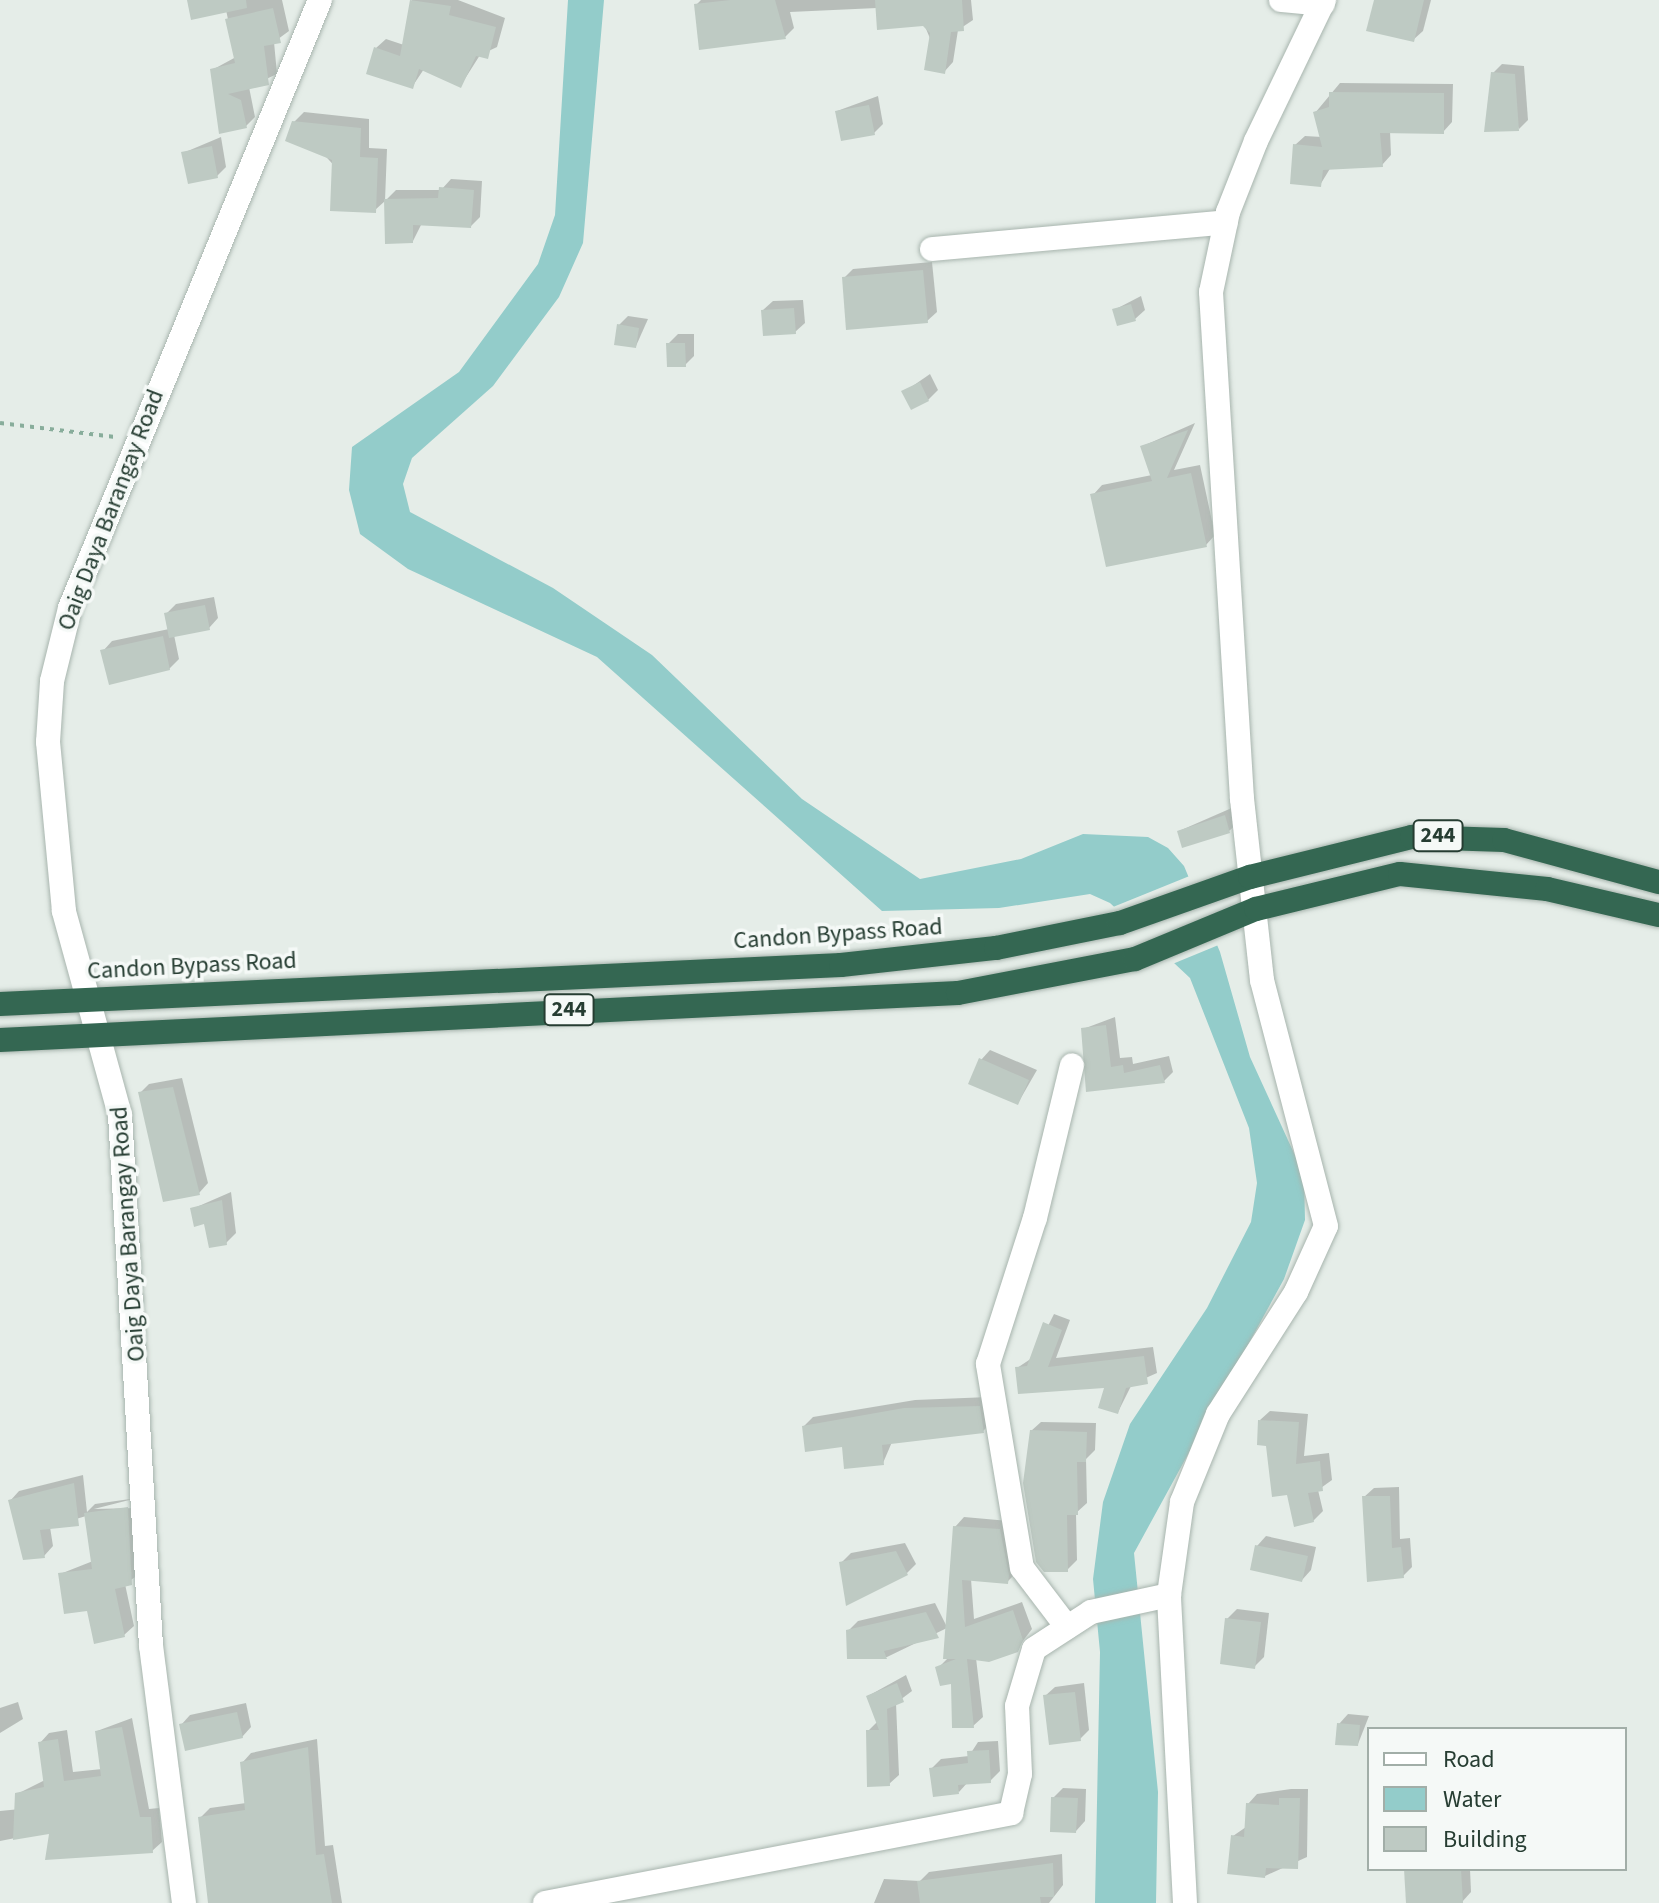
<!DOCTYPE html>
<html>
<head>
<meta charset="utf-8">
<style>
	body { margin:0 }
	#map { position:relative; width:1659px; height:1903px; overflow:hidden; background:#e5ede8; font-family:"Source Sans 3",sans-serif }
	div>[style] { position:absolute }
	.water>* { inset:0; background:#93ccca }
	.pier>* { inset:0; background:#e5ede8 }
	.shadow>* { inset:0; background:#0003 }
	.building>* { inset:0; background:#becac3 }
	.path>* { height:4px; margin-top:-2px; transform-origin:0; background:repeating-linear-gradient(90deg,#88ad9b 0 4px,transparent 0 10px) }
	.roads { filter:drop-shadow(0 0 2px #a8b5ae) drop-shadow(0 0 2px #a8b5ae) }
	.minor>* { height:24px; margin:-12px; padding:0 12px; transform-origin:12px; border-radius:12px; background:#fff }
	.highway>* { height:24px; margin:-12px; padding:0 12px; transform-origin:12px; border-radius:12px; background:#346752 }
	span { translate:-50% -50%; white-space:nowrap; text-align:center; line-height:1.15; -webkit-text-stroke:7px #f5f9f7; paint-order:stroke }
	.shield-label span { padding:2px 6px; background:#f5f9f7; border:2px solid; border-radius:6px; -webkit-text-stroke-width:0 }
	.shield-label { font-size:22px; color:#263d32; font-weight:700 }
	.street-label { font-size:24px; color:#263d32 }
	.legend { position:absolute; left:1367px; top:1727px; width:260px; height:144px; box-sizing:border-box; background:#f5f9f7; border:2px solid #a2aea8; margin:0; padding:10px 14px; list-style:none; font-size:24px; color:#263d32 }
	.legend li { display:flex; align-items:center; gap:16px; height:40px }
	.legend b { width:40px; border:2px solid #a2aea8 }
</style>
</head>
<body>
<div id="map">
	<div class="water">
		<div style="clip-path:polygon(568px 0,604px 0,583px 243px,559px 297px,493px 386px,412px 458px,403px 484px,410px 512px,553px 588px,652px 655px,802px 799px,920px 879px,1021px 859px,1083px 834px,1148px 837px,1168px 848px,1184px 866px,1220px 952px,1250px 1057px,1304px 1175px,1305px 1220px,1284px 1279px,1134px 1553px,1158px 1792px,1156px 1903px,1095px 1903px,1100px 1652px,1093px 1579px,1103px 1502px,1130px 1424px,1207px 1308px,1251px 1222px,1257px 1183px,1249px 1128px,1190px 978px,1110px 903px,1090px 894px,999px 908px,882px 911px,597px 657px,408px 569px,360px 534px,349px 490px,352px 447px,459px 372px,538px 264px,555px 215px)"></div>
	</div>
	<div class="pier">
		<div style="clip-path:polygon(1192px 875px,1221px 944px,1170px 965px,1113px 907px)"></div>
	</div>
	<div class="shadow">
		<div style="clip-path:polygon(189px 0,282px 0,289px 31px,274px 42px,277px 74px,249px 87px,255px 117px,246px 126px,212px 70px,236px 57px,226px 10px)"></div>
		<div style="clip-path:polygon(412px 0,458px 0,505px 18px,497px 47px,480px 55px,461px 85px,424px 69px,412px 87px,376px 48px,386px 39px,404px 45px)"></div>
		<div style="clip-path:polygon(701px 0,971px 0,973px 20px,958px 30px,953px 62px,944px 72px,924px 24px,877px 8px,790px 12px,794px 28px,785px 37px,696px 5px)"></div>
		<div style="clip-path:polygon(1376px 0,1431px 0,1423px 31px,1413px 40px)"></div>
		<div style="clip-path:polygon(1502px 64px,1524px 66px,1528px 120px,1519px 129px,1493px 73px)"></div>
		<div style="clip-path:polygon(1340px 83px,1453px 84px,1452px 122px,1443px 132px,1390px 131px,1391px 155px,1382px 165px,1331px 167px,1320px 185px,1295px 145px,1305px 136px,1322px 137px,1315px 113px)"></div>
		<div style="clip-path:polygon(878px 96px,883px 124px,874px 133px,837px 111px)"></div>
		<div style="clip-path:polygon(304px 112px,369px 119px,369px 148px,387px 149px,385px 201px,375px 210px,294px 122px)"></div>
		<div style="clip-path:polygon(221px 137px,226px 167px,217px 176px,183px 153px)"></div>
		<div style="clip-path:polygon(451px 179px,482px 181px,480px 217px,471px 226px,422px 223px,413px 241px,386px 200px,396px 190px,441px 190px)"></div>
		<div style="clip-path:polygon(932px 262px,937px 312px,927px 321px,844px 278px,853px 269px)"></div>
		<div style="clip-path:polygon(1141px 296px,1145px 310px,1135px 319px,1114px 310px)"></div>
		<div style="clip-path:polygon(803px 300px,805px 323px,795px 332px,763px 310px,773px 301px)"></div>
		<div style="clip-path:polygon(628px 316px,648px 319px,636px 346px,619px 325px)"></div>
		<div style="clip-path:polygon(678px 334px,694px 334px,694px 356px,685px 365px,668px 344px)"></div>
		<div style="clip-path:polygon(930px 374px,938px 390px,928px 400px,904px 392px)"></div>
		<div style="clip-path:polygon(1195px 423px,1174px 470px,1200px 465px,1215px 535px,1206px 545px,1093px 495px,1102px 485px,1152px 475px,1143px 446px)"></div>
		<div style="clip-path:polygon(214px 597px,218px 618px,209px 628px,174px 635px,179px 659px,169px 669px,103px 651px,112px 641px,169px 629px,166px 614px,176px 604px)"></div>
		<div style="clip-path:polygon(1234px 807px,1239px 822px,1229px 831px,1179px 831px)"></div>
		<div style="clip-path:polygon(1115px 1017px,1120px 1058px,1132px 1057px,1133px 1064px,1169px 1056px,1173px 1072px,1164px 1081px,1088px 1090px,1083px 1029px)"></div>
		<div style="clip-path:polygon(990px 1050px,1037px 1070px,1018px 1103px,981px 1060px)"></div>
		<div style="clip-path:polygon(182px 1078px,208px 1183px,199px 1193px,140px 1093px,149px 1084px)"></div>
		<div style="clip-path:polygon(231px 1192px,236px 1233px,226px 1243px,192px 1209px)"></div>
		<div style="clip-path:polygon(1054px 1314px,1070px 1320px,1056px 1358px,1153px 1347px,1157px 1373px,1132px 1384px,1118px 1412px,1107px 1385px,1017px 1368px,1032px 1358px)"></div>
		<div style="clip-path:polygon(989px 1397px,993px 1421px,983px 1431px,892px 1442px,883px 1463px,804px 1426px,813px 1417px,915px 1400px)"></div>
		<div style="clip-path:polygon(1270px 1411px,1308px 1414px,1304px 1456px,1329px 1453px,1332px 1480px,1318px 1490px,1323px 1511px,1313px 1521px,1289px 1493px,1268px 1444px,1260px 1420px)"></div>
		<div style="clip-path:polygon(1041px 1422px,1096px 1423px,1095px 1450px,1086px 1459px,1087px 1503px,1076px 1513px,1077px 1560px,1067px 1570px,1031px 1431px)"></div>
		<div style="clip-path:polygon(83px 1475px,87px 1512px,95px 1504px,137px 1498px,94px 1509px,137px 1508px,141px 1573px,125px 1584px,134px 1626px,124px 1635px,60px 1574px,93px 1561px,86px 1516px,50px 1527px,53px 1546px,44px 1556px,10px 1501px,19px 1491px)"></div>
		<div style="clip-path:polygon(1399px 1487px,1400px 1539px,1410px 1538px,1412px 1567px,1403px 1576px,1364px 1497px,1374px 1488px)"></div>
		<div style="clip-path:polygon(964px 1517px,1009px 1521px,1017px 1572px,1008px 1581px,971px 1579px,974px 1619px,1022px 1602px,1032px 1629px,1016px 1650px,976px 1658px,983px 1717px,973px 1726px,953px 1681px,938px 1668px,949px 1657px,947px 1628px,887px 1657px,849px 1657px,848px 1631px,858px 1621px,935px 1603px,947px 1627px,955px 1527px)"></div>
		<div style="clip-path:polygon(1266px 1536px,1316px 1547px,1311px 1570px,1302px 1580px,1257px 1546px)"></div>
		<div style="clip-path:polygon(905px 1543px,916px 1564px,906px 1574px,841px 1563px,851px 1553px)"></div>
		<div style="clip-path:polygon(1237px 1609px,1269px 1613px,1264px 1657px,1254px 1667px,1227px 1619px)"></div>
		<div style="clip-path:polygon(906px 1675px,912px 1691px,896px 1703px,899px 1775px,889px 1784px,868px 1731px,878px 1721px,868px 1696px)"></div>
		<div style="clip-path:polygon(1084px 1683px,1089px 1730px,1080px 1739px,1045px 1696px,1055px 1687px)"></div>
		<div style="clip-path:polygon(18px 1702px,23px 1719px,0 1733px,0 1708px)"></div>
		<div style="clip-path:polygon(246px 1703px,251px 1727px,242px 1737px,181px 1725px,190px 1715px)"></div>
		<div style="clip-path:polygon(1348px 1714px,1369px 1716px,1358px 1744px,1339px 1724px)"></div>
		<div style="clip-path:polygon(132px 1718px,149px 1809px,159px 1808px,162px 1842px,152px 1851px,51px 1831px,0 1841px,0 1811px,20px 1809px,17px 1794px,45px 1780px,40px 1743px,49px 1733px,67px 1730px,73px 1772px,102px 1769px,97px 1731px)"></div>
		<div style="clip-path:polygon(317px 1739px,325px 1846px,333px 1845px,342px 1903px,209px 1903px,200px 1818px,210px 1808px,246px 1803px,242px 1763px,251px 1753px)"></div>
		<div style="clip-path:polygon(998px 1741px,1000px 1771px,990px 1781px,968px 1782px,959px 1792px,931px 1769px,941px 1759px,969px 1756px,978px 1742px)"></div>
		<div style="clip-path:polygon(1063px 1788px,1086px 1789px,1085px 1821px,1076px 1831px,1053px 1798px)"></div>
		<div style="clip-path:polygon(1291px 1789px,1308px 1789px,1307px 1857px,1265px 1876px,1233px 1836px,1246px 1827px,1248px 1804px,1257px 1794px)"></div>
		<div style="clip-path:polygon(1062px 1854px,1063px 1885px,1049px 1903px,874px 1903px,884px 1879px,920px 1881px,929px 1872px)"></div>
		<div style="clip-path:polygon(1407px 1869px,1470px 1869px,1471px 1892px,1462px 1902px,1408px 1903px)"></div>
	</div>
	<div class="building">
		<div style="clip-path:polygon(187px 0,246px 0,247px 8px,191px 20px)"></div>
		<div style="clip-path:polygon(410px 0,451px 6px,449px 15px,496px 27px,488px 59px,476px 56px,461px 88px,419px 69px,413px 89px,366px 74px,374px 47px,400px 56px)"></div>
		<div style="clip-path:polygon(730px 0,775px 0,786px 39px,699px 50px,694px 4px)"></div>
		<div style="clip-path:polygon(875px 0,962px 0,964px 31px,951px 32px,945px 74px,924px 70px,930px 33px,923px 26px,877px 30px)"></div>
		<div style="clip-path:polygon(1374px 0,1424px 0,1414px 42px,1366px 31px)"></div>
		<div style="clip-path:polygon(273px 8px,281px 43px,264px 46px,269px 85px,228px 94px,241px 100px,247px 128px,219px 134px,210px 69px,235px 63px,225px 19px)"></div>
		<div style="clip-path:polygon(1491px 72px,1515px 74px,1519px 131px,1484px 132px)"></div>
		<div style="clip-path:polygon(1329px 92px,1444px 93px,1444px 134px,1380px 133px,1383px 167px,1323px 170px,1321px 187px,1290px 184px,1293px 144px,1322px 147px,1313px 112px,1329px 107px)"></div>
		<div style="clip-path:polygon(869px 105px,875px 135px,841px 141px,835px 111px)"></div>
		<div style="clip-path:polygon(292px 121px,361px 128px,360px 157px,378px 158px,376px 213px,330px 211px,332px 160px,285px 141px)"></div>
		<div style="clip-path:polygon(212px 146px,218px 178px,188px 184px,181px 152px)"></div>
		<div style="clip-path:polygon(439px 187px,474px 190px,471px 228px,413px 225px,413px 243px,385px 244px,384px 199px,438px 198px)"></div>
		<div style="clip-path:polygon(923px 270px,928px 323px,846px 330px,842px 277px)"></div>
		<div style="clip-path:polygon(1131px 304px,1136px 321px,1117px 326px,1112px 309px)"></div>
		<div style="clip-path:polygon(794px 308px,796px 334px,763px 336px,761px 310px)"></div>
		<div style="clip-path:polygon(617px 324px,639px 328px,636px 348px,614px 345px)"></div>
		<div style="clip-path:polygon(666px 343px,685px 343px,686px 367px,667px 367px)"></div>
		<div style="clip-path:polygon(920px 382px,929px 401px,911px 410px,901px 391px)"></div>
		<div style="clip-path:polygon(1188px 430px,1167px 478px,1191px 473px,1207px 547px,1106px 567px,1090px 494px,1152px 481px,1140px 446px)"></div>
		<div style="clip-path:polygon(205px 605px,210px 630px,169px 638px,164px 613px)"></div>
		<div style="clip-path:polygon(163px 636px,170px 670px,109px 685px,100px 650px)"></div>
		<div style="clip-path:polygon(1225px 815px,1230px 833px,1182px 848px,1177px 831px)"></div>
		<div style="clip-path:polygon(1106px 1025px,1111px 1067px,1123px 1065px,1124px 1073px,1160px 1065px,1165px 1083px,1086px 1092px,1081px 1028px)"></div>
		<div style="clip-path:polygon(979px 1058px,1029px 1080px,1018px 1105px,968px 1084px)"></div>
		<div style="clip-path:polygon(173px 1087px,200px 1195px,163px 1202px,138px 1092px)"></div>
		<div style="clip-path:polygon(222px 1200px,227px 1245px,209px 1248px,204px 1224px,194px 1227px,190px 1208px)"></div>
		<div style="clip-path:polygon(1043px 1322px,1062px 1330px,1048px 1367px,1144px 1356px,1148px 1384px,1126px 1388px,1118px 1414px,1098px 1408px,1104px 1388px,1018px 1394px,1015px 1367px,1027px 1366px)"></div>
		<div style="clip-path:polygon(980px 1406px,984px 1433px,882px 1445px,884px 1465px,844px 1469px,842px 1447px,805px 1452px,802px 1426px,904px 1408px)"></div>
		<div style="clip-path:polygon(1258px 1420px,1299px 1422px,1296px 1464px,1320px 1461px,1323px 1491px,1308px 1493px,1314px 1522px,1294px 1527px,1287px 1495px,1272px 1497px,1266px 1446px,1257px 1445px)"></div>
		<div style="clip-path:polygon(1030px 1430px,1087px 1432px,1086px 1462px,1077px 1462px,1078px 1515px,1067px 1515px,1068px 1572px,1044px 1572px,1036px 1562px,1023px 1483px)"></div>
		<div style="clip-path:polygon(74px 1483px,79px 1526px,40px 1530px,45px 1558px,23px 1560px,8px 1500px)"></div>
		<div style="clip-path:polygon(1362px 1496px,1390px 1496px,1392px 1548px,1401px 1547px,1404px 1578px,1367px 1582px)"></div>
		<div style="clip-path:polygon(128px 1507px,132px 1585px,115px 1589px,125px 1637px,94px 1644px,87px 1611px,64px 1614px,58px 1573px,92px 1569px,84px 1513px)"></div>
		<div style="clip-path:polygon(953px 1526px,1000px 1529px,1009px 1575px,1008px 1584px,962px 1580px,965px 1627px,1013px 1610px,1023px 1640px,1018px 1652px,989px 1662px,967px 1659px,974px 1728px,952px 1728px,951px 1684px,940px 1686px,935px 1667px,956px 1659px,943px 1659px)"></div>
		<div style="clip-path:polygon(1255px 1545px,1308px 1556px,1302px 1582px,1250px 1570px)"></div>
		<div style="clip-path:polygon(896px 1551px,908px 1575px,846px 1606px,839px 1562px)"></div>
		<div style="clip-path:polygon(926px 1612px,939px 1638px,884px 1651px,887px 1659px,847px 1659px,846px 1630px)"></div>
		<div style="clip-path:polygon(1225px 1618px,1261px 1622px,1255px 1669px,1220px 1664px)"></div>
		<div style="clip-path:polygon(897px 1683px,904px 1702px,887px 1709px,890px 1786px,867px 1787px,866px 1730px,879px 1730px,866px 1696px)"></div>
		<div style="clip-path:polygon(1075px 1692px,1081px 1741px,1049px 1745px,1043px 1695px)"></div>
		<div style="clip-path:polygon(237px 1712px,243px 1738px,185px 1751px,179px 1724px)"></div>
		<div style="clip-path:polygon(1337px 1723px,1360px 1725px,1358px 1746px,1335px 1745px)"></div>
		<div style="clip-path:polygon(122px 1727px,140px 1817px,151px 1817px,153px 1853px,45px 1860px,49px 1834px,13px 1840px,15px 1793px,44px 1787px,38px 1742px,58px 1739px,64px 1781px,101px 1776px,95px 1731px)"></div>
		<div style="clip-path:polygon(308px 1747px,316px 1855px,324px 1854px,332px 1903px,208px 1903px,198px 1817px,245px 1810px,240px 1762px)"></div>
		<div style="clip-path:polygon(989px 1750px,991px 1783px,958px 1785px,959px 1794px,933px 1797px,929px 1768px,968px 1763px,967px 1751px)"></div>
		<div style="clip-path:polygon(1051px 1797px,1078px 1798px,1076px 1833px,1050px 1832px)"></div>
		<div style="clip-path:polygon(1279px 1798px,1300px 1798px,1298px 1869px,1266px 1868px,1265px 1878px,1227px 1874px,1231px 1835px,1244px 1837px,1246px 1803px,1279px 1805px)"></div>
		<div style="clip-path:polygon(1053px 1863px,1054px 1897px,1040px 1897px,1041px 1903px,920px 1903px,917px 1881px)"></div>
		<div style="clip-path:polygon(1404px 1869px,1461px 1869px,1463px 1903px,1406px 1903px)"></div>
	</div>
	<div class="path">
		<div style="left:0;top:423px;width:116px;rotate:6.9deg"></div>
	</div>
	<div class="roads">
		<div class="minor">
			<div style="left:1281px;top:0;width:42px;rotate:5.4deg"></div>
			<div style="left:932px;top:249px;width:295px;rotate:-5.2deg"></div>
			<div style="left:1067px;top:1627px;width:74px;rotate:-127.3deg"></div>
			<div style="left:1022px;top:1568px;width:207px;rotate:-99.5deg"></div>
			<div style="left:988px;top:1364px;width:153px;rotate:-72.2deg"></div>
			<div style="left:1035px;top:1218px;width:157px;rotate:-76.4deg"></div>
			<div style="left:184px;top:1903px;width:259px;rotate:-97.3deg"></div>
			<div style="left:151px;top:1646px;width:532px;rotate:-93.34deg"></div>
			<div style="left:120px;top:1115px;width:212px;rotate:-105.4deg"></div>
			<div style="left:64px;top:911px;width:170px;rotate:-95.4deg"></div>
			<div style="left:48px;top:742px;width:61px;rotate:-86.2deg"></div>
			<div style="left:52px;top:681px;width:75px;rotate:-76.1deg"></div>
			<div style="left:70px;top:608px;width:657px;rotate:-67.65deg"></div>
			<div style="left:545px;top:1903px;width:475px;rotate:-10.9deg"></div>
			<div style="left:1011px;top:1813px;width:40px;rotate:-77deg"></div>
			<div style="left:1020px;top:1774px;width:68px;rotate:-92.5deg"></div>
			<div style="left:1017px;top:1706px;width:59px;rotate:-73.4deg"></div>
			<div style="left:1034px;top:1649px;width:68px;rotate:-33deg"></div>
			<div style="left:1091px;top:1612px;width:80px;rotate:-12.3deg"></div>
			<div style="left:1185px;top:1903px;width:308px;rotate:-93deg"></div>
			<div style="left:1169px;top:1595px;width:94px;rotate:-82deg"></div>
			<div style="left:1182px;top:1502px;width:95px;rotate:-67.8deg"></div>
			<div style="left:1218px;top:1414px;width:145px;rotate:-57.4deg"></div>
			<div style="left:1296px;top:1292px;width:72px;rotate:-65.6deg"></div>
			<div style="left:1326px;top:1226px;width:254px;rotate:-104.6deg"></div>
			<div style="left:1262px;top:980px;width:182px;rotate:-96.3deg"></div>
			<div style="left:1242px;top:799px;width:508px;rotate:-93.5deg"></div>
			<div style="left:1211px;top:292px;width:82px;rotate:-78deg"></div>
			<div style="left:1228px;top:212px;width:76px;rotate:-68.5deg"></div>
			<div style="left:1256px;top:141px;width:157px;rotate:-64.3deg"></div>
		</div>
		<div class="highway">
			<div style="left:0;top:1004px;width:842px;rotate:-2.66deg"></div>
			<div style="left:841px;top:965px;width:156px;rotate:-6.3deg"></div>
			<div style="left:996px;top:948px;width:126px;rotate:-11.4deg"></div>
			<div style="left:1120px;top:923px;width:138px;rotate:-19.5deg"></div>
			<div style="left:1250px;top:877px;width:167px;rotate:-13.9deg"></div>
			<div style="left:1412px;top:837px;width:92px;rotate:1.9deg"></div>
			<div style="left:1504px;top:840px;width:161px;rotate:15.2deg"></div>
			<div style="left:0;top:1040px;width:959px;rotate:-2.81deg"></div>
			<div style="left:958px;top:993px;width:180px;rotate:-10.9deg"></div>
			<div style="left:1135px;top:959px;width:131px;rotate:-22.5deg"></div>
			<div style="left:1256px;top:909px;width:148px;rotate:-13.7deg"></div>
			<div style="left:1400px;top:874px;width:148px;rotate:5.8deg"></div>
			<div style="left:1547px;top:889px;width:115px;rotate:13.1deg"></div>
		</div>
	</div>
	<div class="shield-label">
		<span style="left:1438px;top:836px">244</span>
		<span style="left:569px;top:1010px">244</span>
	</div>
	<div class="street-label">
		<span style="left:111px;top:510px;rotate:-69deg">Oaig Daya Barangay Road</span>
		<span style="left:838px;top:934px;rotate:-4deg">Candon Bypass Road</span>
		<span style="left:192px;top:966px;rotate:-3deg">Candon Bypass Road</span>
		<span style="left:128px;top:1234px;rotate:-94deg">Oaig Daya Barangay Road</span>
	</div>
	<ul class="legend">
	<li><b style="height:10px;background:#fff"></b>Road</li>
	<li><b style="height:22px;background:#93ccca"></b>Water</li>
	<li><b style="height:22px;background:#becac3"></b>Building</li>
	</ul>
</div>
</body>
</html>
